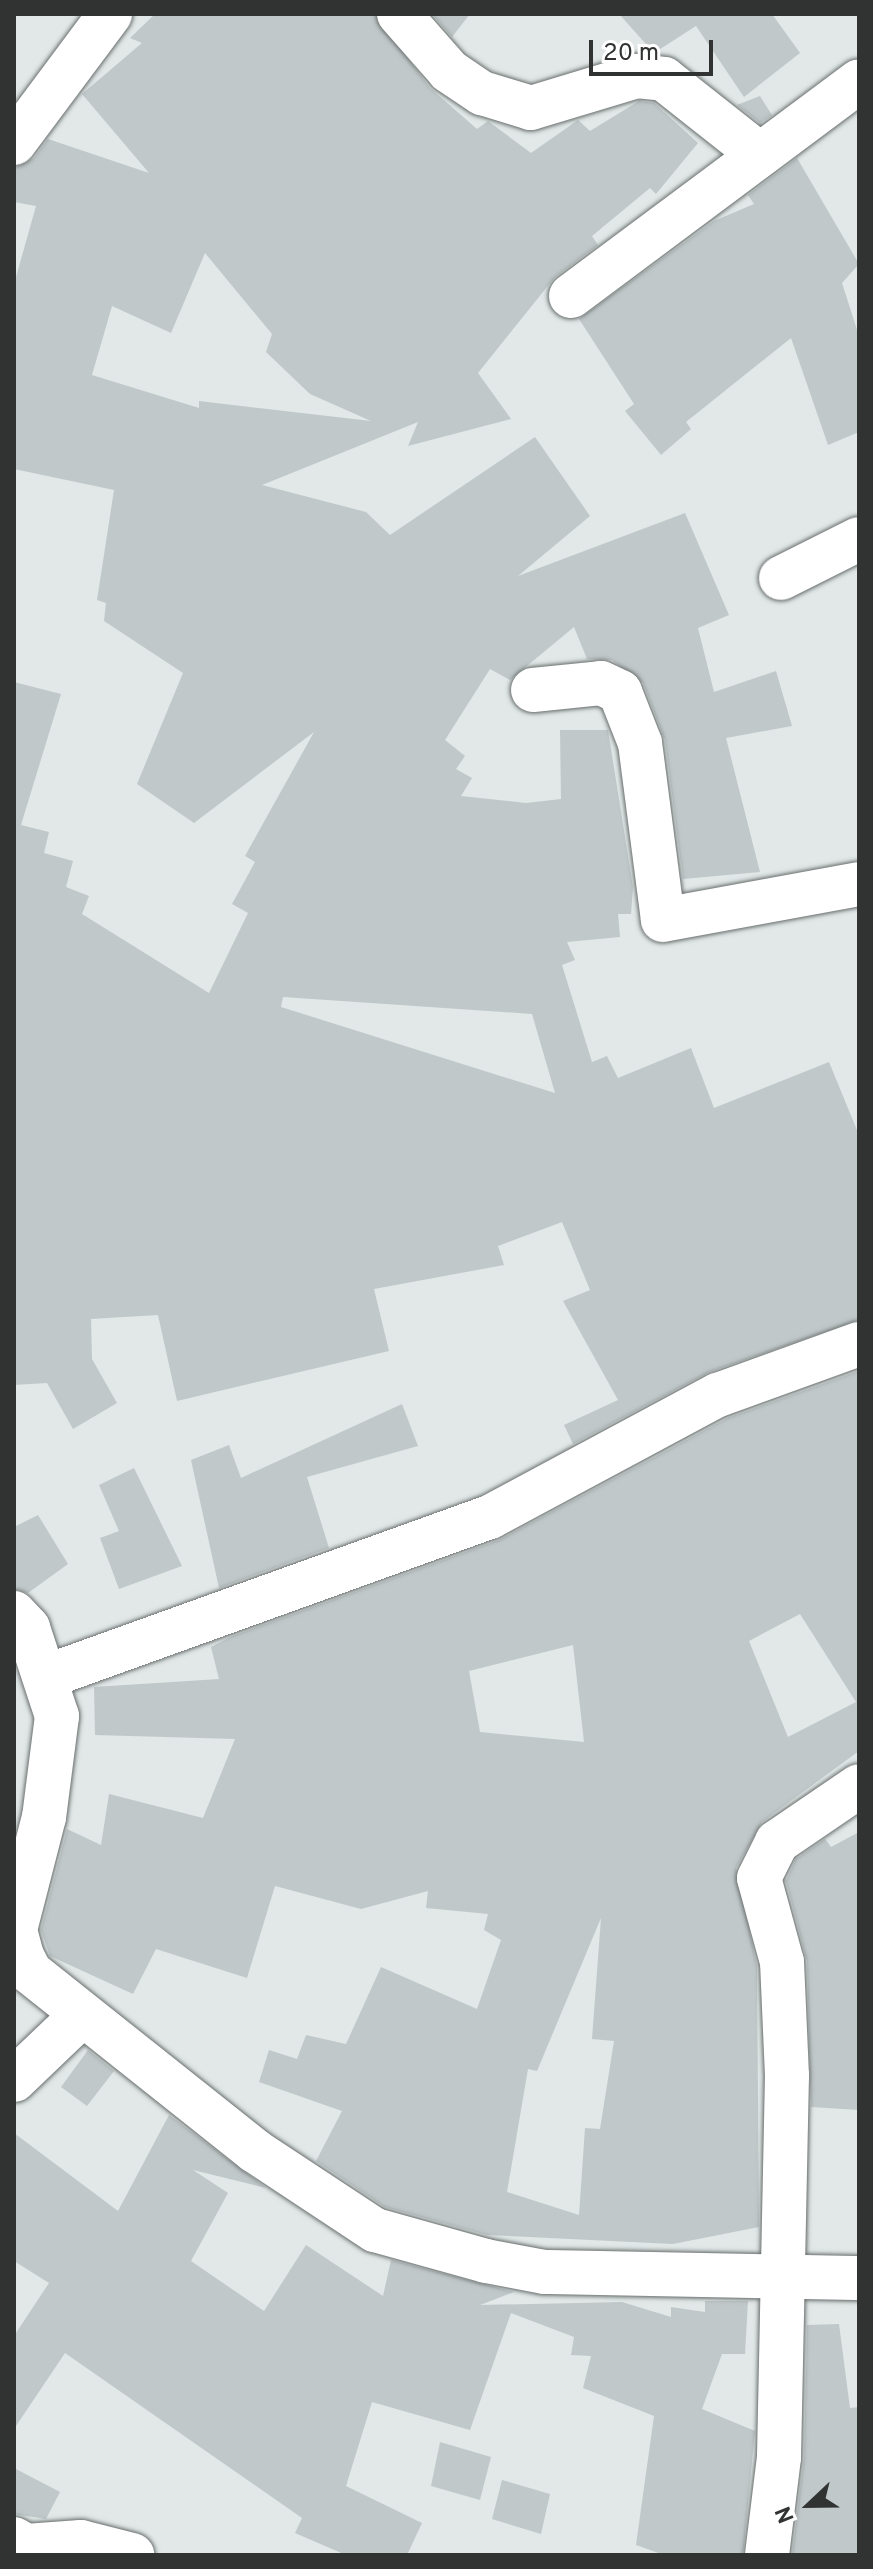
<!DOCTYPE html>
<html>
<head>
<meta charset="utf-8">
<style>
	body { margin:0 }
	#map { position:relative; width:873px; height:2569px; overflow:hidden; background:#e1e8e7; font-family:Overpass,sans-serif }
	div>[style] { position:absolute }
	.building>* { inset:0; background:#c1c8c9 }
	.roads { filter:drop-shadow(0 0 2px #686e6d) drop-shadow(0 0 2px #686e6d) }
	.street>* { height:44px; margin:-22px; padding:0 22px; transform-origin:22px; border-radius:22px; background:#fff }
	span { translate:-50% -50%; white-space:nowrap; text-align:center; line-height:1.15; -webkit-text-stroke:7px #fff; paint-order:stroke }
	.frame { position:absolute; inset:0; border:16px solid #303332; pointer-events:none }
	.north { position:absolute; left:769px; top:2465px; width:80px; height:80px; -webkit-text-stroke:6px #fff; paint-order:stroke; rotate:248deg; font-size:22px; font-weight:700; line-height:32px; text-align:center; color:#303332 }
	.north::after { content:''; display:block; margin:auto; width:28px; height:36px; background:#303332; clip-path:polygon(50% 0,100% 100%,50% 72%,0 100%) }
	.scale { position:absolute; left:589px; top:40px; width:124px; height:36px; box-sizing:border-box; border:4px solid #303332; border-top:0; padding-left:10px; font-size:24px; line-height:28px; white-space:nowrap; color:#303332; -webkit-text-stroke:6px #fff; paint-order:stroke }
</style>
</head>
<body>
<div id="map">
	<div class="building">
		<div style="clip-path:polygon(evenodd,155px 14px,375px 14px,430px 88px,477px 129px,488px 121px,531px 153px,578px 120px,590px 131px,639px 101px,654px 103px,698px 143px,656px 194px,650px 188px,592px 236px,598px 245px,555px 277px,478px 373px,511px 419px,408px 446px,418px 422px,262px 485px,366px 512px,390px 535px,535px 437px,590px 516px,518px 576px,685px 513px,729px 615px,698px 628px,714px 692px,776px 671px,792px 726px,726px 738px,760px 872px,683px 879px,665px 740px,643px 683px,612px 660px,587px 659px,574px 627px,510px 680px,490px 669px,445px 740px,465px 756px,456px 769px,472px 778px,461px 796px,526px 803px,561px 799px,560px 730px,608px 730px,633px 887px,631px 914px,618px 914px,620px 937px,567px 942px,575px 960px,562px 965px,592px 1062px,607px 1056px,618px 1078px,691px 1048px,714px 1108px,829px 1062px,859px 1135px,859px 1320px,709px 1372px,573px 1444px,564px 1425px,618px 1400px,563px 1301px,590px 1290px,562px 1222px,498px 1246px,504px 1265px,374px 1289px,389px 1351px,177px 1401px,158px 1315px,91px 1319px,92px 1359px,117px 1403px,73px 1429px,47px 1383px,14px 1385px,14px 682px,61px 694px,21px 825px,49px 832px,44px 853px,73px 861px,66px 887px,89px 896px,82px 914px,209px 993px,248px 913px,232px 904px,255px 862px,245px 856px,314px 732px,194px 823px,137px 784px,183px 673px,104px 621px,106px 603px,97px 600px,114px 490px,14px 469px,14px 284px,36px 206px,14px 202px,14px 168px,34px 158px,48px 139px,149px 173px,82px 94px,142px 43px,130px 38px,155px 14px,205px 253px,272px 334px,266px 352px,310px 394px,371px 421px,199px 401px,199px 408px,92px 375px,112px 306px,171px 333px,205px 253px,155px 14px,283px 997px,532px 1014px,555px 1093px,281px 1007px,283px 997px)"></div>
		<div style="clip-path:polygon(432px 14px,470px 14px,452px 37px)"></div>
		<div style="clip-path:polygon(619px 14px,772px 14px,800px 53px,744px 97px,696px 26px,654px 53px)"></div>
		<div style="clip-path:polygon(760px 96px,772px 115px,760px 123px,737px 105px)"></div>
		<div style="clip-path:polygon(797px 158px,859px 264px,842px 283px,859px 336px,859px 432px,828px 445px,791px 338px,686px 422px,691px 429px,661px 455px,625px 411px,634px 404px,579px 319px,714px 221px,754px 204px,748px 195px)"></div>
		<div style="clip-path:polygon(evenodd,859px 1371px,859px 1751px,762px 1822px,736px 1868px,757px 1966px,759px 2227px,673px 2244px,487px 2235px,385px 2207px,316px 2161px,342px 2111px,259px 2082px,269px 2050px,297px 2059px,306px 2035px,346px 2044px,381px 1967px,477px 2009px,501px 1940px,484px 1930px,488px 1914px,426px 1908px,428px 1891px,361px 1909px,275px 1886px,247px 1978px,156px 1949px,133px 1994px,50px 1956px,41px 1930px,67px 1829px,101px 1845px,109px 1794px,203px 1818px,235px 1739px,95px 1735px,94px 1687px,219px 1679px,211px 1647px,230px 1637px,499px 1540px,728px 1418px,859px 1371px,800px 1614px,856px 1702px,788px 1737px,749px 1641px,800px 1614px,859px 1371px,573px 1645px,584px 1742px,480px 1732px,469px 1671px,573px 1645px,859px 1371px,601px 1918px,592px 2039px,614px 2041px,600px 2129px,585px 2128px,579px 2215px,507px 2192px,528px 2069px,537px 2071px,601px 1918px)"></div>
		<div style="clip-path:polygon(402px 1404px,418px 1446px,307px 1477px,329px 1548px,219px 1588px,191px 1460px,229px 1445px,241px 1478px)"></div>
		<div style="clip-path:polygon(134px 1468px,182px 1566px,119px 1589px,100px 1538px,119px 1531px,99px 1485px)"></div>
		<div style="clip-path:polygon(38px 1515px,68px 1564px,28px 1593px,14px 1589px,14px 1527px)"></div>
		<div style="clip-path:polygon(859px 1832px,859px 2110px,811px 2107px,807px 1961px,786px 1881px,796px 1859px,825px 1839px,831px 1847px)"></div>
		<div style="clip-path:polygon(88px 2050px,114px 2071px,87px 2106px,61px 2087px)"></div>
		<div style="clip-path:polygon(169px 2115px,266px 2188px,193px 2170px,228px 2193px,191px 2261px,264px 2311px,306px 2245px,383px 2296px,391px 2260px,514px 2292px,480px 2305px,622px 2302px,671px 2317px,671px 2307px,705px 2312px,705px 2301px,748px 2301px,745px 2354px,722px 2354px,702px 2409px,755px 2431px,743px 2555px,664px 2555px,636px 2545px,654px 2416px,583px 2388px,591px 2356px,571px 2355px,574px 2337px,511px 2313px,470px 2430px,372px 2402px,346px 2486px,422px 2523px,407px 2555px,346px 2555px,295px 2533px,302px 2518px,65px 2353px,14px 2429px,14px 2336px,49px 2283px,14px 2261px,14px 2133px,118px 2211px)"></div>
		<div style="clip-path:polygon(839px 2324px,850px 2408px,859px 2407px,859px 2555px,792px 2555px,804px 2458px,807px 2325px)"></div>
		<div style="clip-path:polygon(440px 2442px,491px 2457px,480px 2500px,431px 2486px)"></div>
		<div style="clip-path:polygon(14px 2468px,60px 2492px,46px 2519px,14px 2514px)"></div>
		<div style="clip-path:polygon(502px 2480px,550px 2494px,541px 2534px,492px 2519px)"></div>
	</div>
	<div class="roads">
		<div class="street">
			<div style="left:399px;top:14px;width:76px;rotate:48.7deg"></div>
			<div style="left:449px;top:71px;width:40px;rotate:34deg"></div>
			<div style="left:482px;top:93px;width:51px;rotate:17deg"></div>
			<div style="left:531px;top:108px;width:111px;rotate:-16.8deg"></div>
			<div style="left:637px;top:76px;width:27px;rotate:6deg"></div>
			<div style="left:664px;top:79px;width:121px;rotate:38.3deg"></div>
			<div style="left:14px;top:143px;width:161px;rotate:-53.3deg"></div>
			<div style="left:571px;top:296px;width:359px;rotate:-36.7deg"></div>
			<div style="left:781px;top:578px;width:87px;rotate:-26.6deg"></div>
			<div style="left:533px;top:690px;width:68px;rotate:-5.9deg"></div>
			<div style="left:601px;top:683px;width:21px;rotate:25deg"></div>
			<div style="left:620px;top:692px;width:55px;rotate:68.6deg"></div>
			<div style="left:640px;top:743px;width:178px;rotate:82.6deg"></div>
			<div style="left:663px;top:920px;width:199px;rotate:-10.4deg"></div>
			<div style="left:14px;top:1613px;width:21px;rotate:47deg"></div>
			<div style="left:28px;top:1628px;width:93px;rotate:71.8deg"></div>
			<div style="left:57px;top:1716px;width:102px;rotate:97.3deg"></div>
			<div style="left:44px;top:1817px;width:117px;rotate:104.4deg"></div>
			<div style="left:15px;top:1930px;width:27px;rotate:75deg"></div>
			<div style="left:22px;top:1956px;width:18px;rotate:63deg"></div>
			<div style="left:30px;top:1972px;width:288px;rotate:38.5deg"></div>
			<div style="left:255px;top:2151px;width:144px;rotate:33.4deg"></div>
			<div style="left:375px;top:2230px;width:115px;rotate:15.6deg"></div>
			<div style="left:486px;top:2261px;width:60px;rotate:10.6deg"></div>
			<div style="left:545px;top:2272px;width:314px;rotate:1.1deg"></div>
			<div style="left:48px;top:1676px;width:470px;rotate:-19.8deg"></div>
			<div style="left:490px;top:1517px;width:259px;rotate:-28.2deg"></div>
			<div style="left:718px;top:1395px;width:150px;rotate:-19.9deg"></div>
			<div style="left:14px;top:2080px;width:95px;rotate:-43.7deg"></div>
			<div style="left:14px;top:2539px;width:14px;rotate:30deg"></div>
			<div style="left:26px;top:2546px;width:55px;rotate:-4.2deg"></div>
			<div style="left:81px;top:2542px;width:53px;rotate:14.3deg"></div>
			<div style="left:767px;top:2555px;width:99px;rotate:-83deg"></div>
			<div style="left:779px;top:2457px;width:381px;rotate:-88.8deg"></div>
			<div style="left:787px;top:2076px;width:114px;rotate:-92.5deg"></div>
			<div style="left:782px;top:1962px;width:87px;rotate:-105.3deg"></div>
			<div style="left:759px;top:1878px;width:40px;rotate:-63.4deg"></div>
			<div style="left:777px;top:1842px;width:99px;rotate:-34.3deg"></div>
		</div>
	</div>
	<div class="frame"></div>
	<div class="north">N</div>
	<div class="scale">20 m</div>
</div>
</body>
</html>
